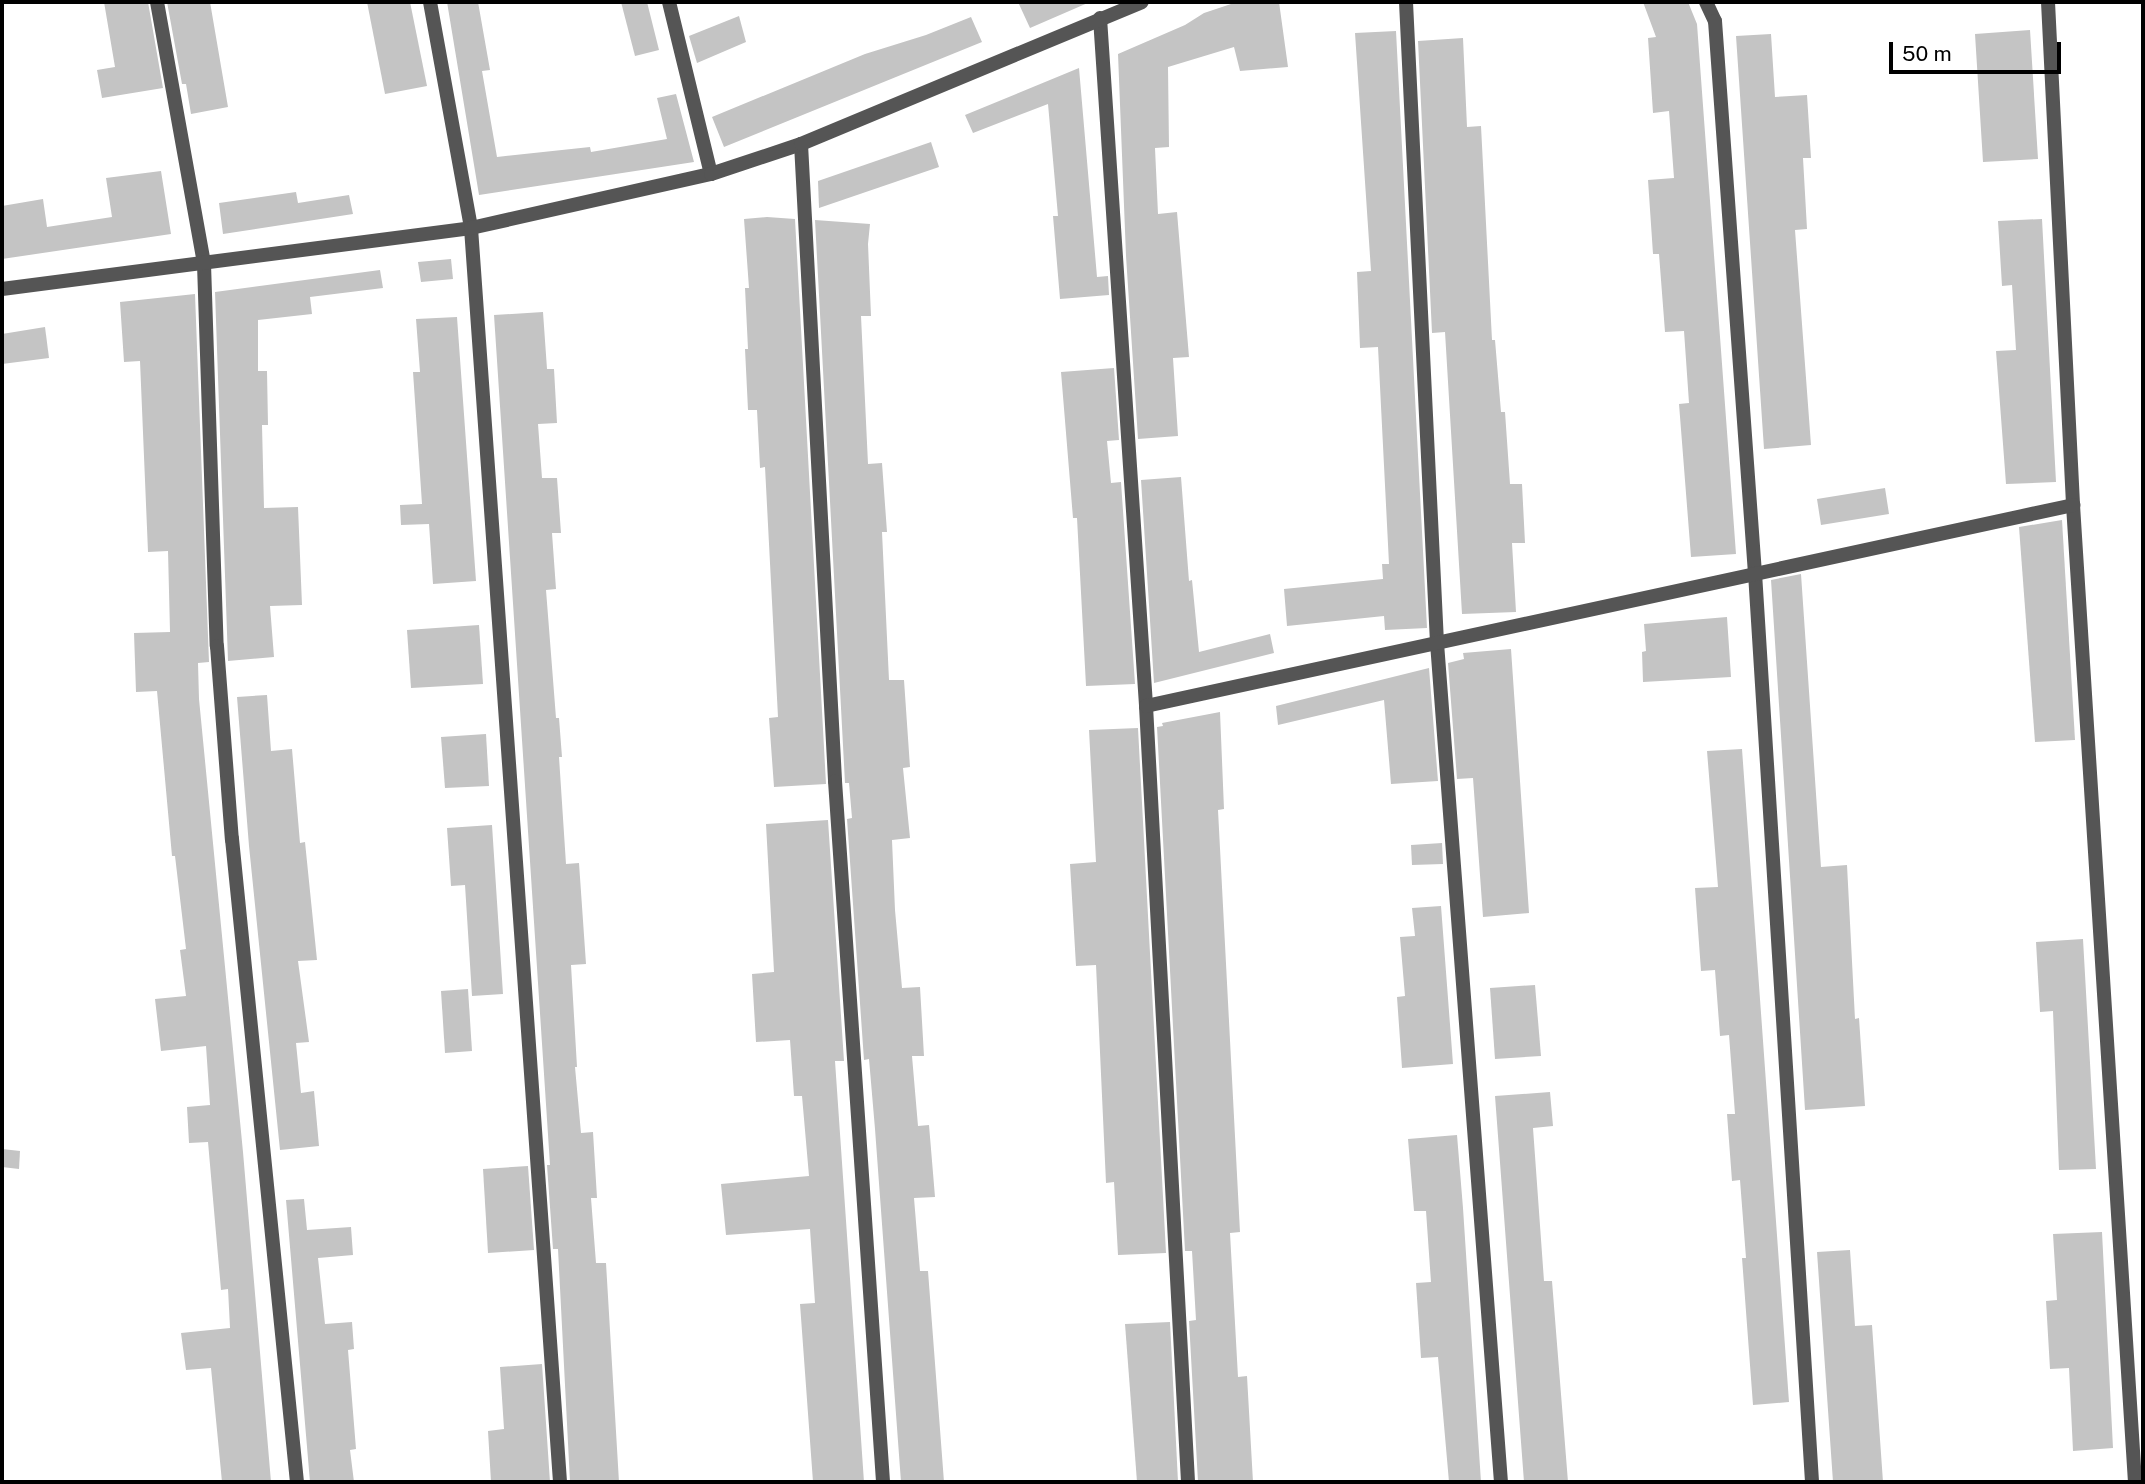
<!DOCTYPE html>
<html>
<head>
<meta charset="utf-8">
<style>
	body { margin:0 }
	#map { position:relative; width:2145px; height:1484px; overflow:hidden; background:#fff; font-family:"Public Sans",sans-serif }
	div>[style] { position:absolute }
	.building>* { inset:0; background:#c4c4c4 }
	.street>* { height:14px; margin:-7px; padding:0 7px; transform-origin:7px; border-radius:7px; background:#555 }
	span { translate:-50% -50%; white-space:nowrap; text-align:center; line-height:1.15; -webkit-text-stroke:6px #fff; paint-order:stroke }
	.frame { position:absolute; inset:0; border:4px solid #000; pointer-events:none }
	.scale { position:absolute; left:1889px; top:42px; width:172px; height:32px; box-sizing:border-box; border:4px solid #000; border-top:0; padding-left:9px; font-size:21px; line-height:24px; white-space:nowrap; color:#000; -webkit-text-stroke:5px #fff; paint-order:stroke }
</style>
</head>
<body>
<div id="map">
	<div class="building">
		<div style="clip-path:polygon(104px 2px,148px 2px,163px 88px,102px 98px,97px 70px,115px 67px)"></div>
		<div style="clip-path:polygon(167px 2px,210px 2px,228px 107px,191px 114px,186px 84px,182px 84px)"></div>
		<div style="clip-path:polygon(367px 2px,410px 2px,427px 86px,385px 94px)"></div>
		<div style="clip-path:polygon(447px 2px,478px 2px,490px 70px,482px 71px,497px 157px,590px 147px,591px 152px,667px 139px,657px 98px,676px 94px,694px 162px,479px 195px)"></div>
		<div style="clip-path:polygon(621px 2px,647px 2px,659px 50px,635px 56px)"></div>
		<div style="clip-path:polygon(1018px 2px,1090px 2px,1030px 28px)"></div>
		<div style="clip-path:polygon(1237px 2px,1279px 2px,1288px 67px,1240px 71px,1234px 47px,1168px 67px,1169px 147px,1155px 148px,1158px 214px,1177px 212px,1189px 357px,1173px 358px,1178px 436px,1138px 439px,1126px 256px,1118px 54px,1185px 25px,1204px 13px)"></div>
		<div style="clip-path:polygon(1643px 2px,1688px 2px,1697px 24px,1736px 554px,1691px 557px,1679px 404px,1689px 403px,1684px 331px,1665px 332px,1659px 254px,1653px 254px,1648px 180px,1674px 178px,1669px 111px,1653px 113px,1648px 38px,1656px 37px)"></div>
		<div style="clip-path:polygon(739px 16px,746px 42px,697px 63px,689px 36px)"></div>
		<div style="clip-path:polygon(971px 17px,982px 42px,724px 147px,712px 117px,865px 54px,926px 35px)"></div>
		<div style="clip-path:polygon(2030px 30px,2038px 159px,1983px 162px,1975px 34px)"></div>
		<div style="clip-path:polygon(1396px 31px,1427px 628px,1385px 630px,1384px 616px,1287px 626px,1284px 589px,1383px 579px,1382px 564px,1389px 564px,1378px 347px,1360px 348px,1357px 272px,1371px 271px,1355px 33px)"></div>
		<div style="clip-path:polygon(1771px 34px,1775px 97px,1807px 95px,1811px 158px,1803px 158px,1807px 229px,1795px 230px,1811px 445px,1764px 449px,1736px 36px)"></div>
		<div style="clip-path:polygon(1463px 38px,1467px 127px,1481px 126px,1492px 340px,1495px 340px,1501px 412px,1505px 412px,1510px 484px,1522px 484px,1525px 543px,1512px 543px,1516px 612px,1462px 614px,1445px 332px,1432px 333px,1418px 41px)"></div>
		<div style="clip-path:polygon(1079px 68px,1097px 277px,1108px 276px,1109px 295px,1060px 299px,1053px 216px,1058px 216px,1048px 104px,973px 133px,965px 115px)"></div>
		<div style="clip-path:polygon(931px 142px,939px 167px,819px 208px,818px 181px)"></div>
		<div style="clip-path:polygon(161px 171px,171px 234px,2px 259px,2px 206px,43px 199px,47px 227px,112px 217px,106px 178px)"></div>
		<div style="clip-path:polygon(296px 192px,298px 203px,349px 195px,353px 214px,223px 234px,219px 203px)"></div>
		<div style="clip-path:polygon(767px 217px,795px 219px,826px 784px,774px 787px,769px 718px,778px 717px,765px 467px,760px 468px,757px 410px,748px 410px,745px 349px,748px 349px,745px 288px,749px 288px,744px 219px)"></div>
		<div style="clip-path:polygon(2042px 219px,2056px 482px,2006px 484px,1996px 351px,2016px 350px,2012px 285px,2002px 286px,1998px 221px)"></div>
		<div style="clip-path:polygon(815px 220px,870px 224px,868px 244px,871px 316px,861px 316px,868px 464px,882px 463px,887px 532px,882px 532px,889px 680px,904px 680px,910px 767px,903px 768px,910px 838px,892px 840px,895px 910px,902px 988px,920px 987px,924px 1056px,912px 1056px,918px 1126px,929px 1125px,935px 1197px,914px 1198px,920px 1271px,928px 1271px,944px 1482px,901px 1482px,875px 1129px,869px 1059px,864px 1060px,847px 819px,852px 818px,849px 783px,845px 783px)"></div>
		<div style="clip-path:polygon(451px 259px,453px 279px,421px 282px,418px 262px)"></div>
		<div style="clip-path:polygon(380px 270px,383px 288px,310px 297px,312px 314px,258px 320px,258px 371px,267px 371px,268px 425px,262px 425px,264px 508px,298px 507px,302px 605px,270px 606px,274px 657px,228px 661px,215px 292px)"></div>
		<div style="clip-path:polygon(195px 294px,209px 662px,198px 663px,199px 699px,243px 1152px,271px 1482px,222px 1482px,211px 1368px,186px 1370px,181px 1333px,230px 1328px,228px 1289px,221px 1290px,208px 1142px,189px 1143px,187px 1107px,210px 1105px,206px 1046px,161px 1051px,155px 999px,186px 996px,180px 950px,186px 949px,175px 856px,172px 856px,157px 691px,136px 692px,134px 633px,170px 632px,168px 551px,148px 552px,140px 361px,124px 362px,120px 302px)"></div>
		<div style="clip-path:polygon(543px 312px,547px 369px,554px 369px,557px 423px,538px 424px,542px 478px,557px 478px,561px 533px,552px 533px,556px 589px,546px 590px,556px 718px,559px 718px,562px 757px,559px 757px,566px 864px,579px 863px,586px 964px,571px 965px,577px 1067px,575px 1067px,581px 1133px,593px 1132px,597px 1198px,591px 1198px,596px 1263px,606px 1263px,619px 1482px,570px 1482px,558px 1249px,553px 1249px,547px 1165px,550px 1165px,494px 315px)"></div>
		<div style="clip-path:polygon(457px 317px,476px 581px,433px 584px,429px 524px,401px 525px,400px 505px,422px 504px,413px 372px,420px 372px,416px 319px)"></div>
		<div style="clip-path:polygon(45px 327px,49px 358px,2px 364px,2px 334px)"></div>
		<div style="clip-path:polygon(1114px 368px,1119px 440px,1107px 441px,1111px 483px,1121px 482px,1135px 684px,1086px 686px,1077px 518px,1073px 518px,1061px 372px)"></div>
		<div style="clip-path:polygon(1181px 477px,1189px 581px,1192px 580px,1199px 652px,1270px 634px,1274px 653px,1154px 683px,1141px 480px)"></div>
		<div style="clip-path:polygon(1885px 488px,1889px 514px,1821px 525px,1817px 499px)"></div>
		<div style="clip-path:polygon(2062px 520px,2075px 740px,2035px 742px,2019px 527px)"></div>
		<div style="clip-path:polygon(1801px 574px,1821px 867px,1847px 865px,1855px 1019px,1859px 1018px,1865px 1106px,1805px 1110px,1771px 580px)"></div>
		<div style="clip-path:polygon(1727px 617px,1731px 677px,1643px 682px,1642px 652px,1646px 651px,1644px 624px)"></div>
		<div style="clip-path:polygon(479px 625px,483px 684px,411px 688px,407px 630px)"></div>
		<div style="clip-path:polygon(1511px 649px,1529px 913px,1483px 917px,1473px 778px,1457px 779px,1448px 663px,1464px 659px,1463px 653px)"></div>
		<div style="clip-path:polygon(1429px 668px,1438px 781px,1391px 784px,1384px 700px,1278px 725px,1276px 706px)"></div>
		<div style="clip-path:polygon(267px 695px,271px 751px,292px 749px,300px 843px,305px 842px,317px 960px,298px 961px,309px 1042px,296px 1043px,301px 1093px,314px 1091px,319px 1146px,280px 1150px,249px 846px,237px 697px)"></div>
		<div style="clip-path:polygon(1220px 712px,1224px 809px,1218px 810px,1240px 1232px,1230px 1233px,1238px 1377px,1247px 1376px,1253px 1482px,1198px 1482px,1189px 1321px,1196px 1320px,1192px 1251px,1185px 1251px,1157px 727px,1163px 726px,1162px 723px)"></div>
		<div style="clip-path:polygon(1138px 728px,1166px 1253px,1118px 1255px,1114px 1182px,1106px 1183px,1096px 965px,1076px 966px,1070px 864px,1096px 862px,1089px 730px)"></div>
		<div style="clip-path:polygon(486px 734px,489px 786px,445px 788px,441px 737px)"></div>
		<div style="clip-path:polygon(1742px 749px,1789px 1402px,1753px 1405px,1742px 1258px,1746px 1258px,1740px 1180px,1732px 1181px,1727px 1114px,1735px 1114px,1729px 1035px,1720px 1036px,1715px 970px,1701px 971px,1695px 888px,1718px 887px,1707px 751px)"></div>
		<div style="clip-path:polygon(828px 820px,844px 1061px,835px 1061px,864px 1482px,813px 1482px,800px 1304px,815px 1303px,810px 1229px,726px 1235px,721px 1184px,809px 1176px,802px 1096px,794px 1096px,790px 1040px,756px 1042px,752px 974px,774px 972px,766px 824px)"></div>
		<div style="clip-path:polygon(492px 825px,503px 994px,472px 996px,465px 885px,451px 886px,447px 828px)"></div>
		<div style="clip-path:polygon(1442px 843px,1443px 864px,1412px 865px,1411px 845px)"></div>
		<div style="clip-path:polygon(1441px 906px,1453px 1064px,1402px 1068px,1397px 997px,1405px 996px,1400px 937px,1415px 936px,1412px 908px)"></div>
		<div style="clip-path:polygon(2083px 939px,2096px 1169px,2059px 1170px,2053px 1011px,2040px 1012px,2036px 942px)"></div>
		<div style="clip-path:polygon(1535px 985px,1541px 1056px,1495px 1059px,1490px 988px)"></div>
		<div style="clip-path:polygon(468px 989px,472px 1051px,445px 1053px,441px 991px)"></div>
		<div style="clip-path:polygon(1550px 1092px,1553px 1126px,1533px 1128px,1544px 1281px,1552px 1281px,1568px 1482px,1524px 1482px,1495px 1096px)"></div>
		<div style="clip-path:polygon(1457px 1135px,1463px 1208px,1481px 1482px,1449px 1482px,1438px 1357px,1421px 1358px,1416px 1283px,1431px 1282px,1426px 1211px,1414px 1211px,1408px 1139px)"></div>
		<div style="clip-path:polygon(2px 1149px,20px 1151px,19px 1169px,2px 1167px)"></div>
		<div style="clip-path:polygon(528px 1166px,534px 1250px,488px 1253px,483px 1169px)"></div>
		<div style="clip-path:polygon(304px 1199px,307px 1230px,351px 1227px,353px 1255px,318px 1258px,325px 1324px,352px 1322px,354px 1349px,348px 1350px,356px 1449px,350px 1450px,354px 1482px,310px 1482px,286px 1200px)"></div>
		<div style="clip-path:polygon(2102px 1232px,2113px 1448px,2073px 1451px,2069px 1368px,2050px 1369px,2046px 1301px,2057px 1300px,2053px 1234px)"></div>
		<div style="clip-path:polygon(1850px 1250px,1855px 1326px,1872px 1325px,1883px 1482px,1833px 1482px,1817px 1252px)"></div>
		<div style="clip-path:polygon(1170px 1322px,1178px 1482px,1137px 1482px,1125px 1324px)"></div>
		<div style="clip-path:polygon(542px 1364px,550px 1482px,491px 1482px,488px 1431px,504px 1429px,500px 1367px)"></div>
	</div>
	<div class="street">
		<div style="left:157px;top:2px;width:266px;rotate:79.8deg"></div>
		<div style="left:204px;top:264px;width:382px;rotate:88.1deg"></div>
		<div style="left:217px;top:646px;width:194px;rotate:85.6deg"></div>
		<div style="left:232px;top:839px;width:646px;rotate:84.23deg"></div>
		<div style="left:430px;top:2px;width:230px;rotate:79.7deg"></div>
		<div style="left:471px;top:228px;width:1257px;rotate:85.94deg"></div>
		<div style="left:669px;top:2px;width:177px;rotate:76.3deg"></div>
		<div style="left:1406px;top:2px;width:642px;rotate:87.23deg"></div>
		<div style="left:1437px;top:643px;width:841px;rotate:85.64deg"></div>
		<div style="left:1706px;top:2px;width:21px;rotate:65deg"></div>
		<div style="left:1715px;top:21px;width:553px;rotate:85.86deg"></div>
		<div style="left:1755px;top:573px;width:911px;rotate:86.41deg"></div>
		<div style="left:2048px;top:2px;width:504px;rotate:87.15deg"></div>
		<div style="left:2073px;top:505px;width:979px;rotate:86.37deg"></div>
		<div style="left:1100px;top:18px;width:690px;rotate:86.17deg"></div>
		<div style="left:1146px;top:706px;width:777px;rotate:86.9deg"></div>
		<div style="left:801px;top:144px;width:638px;rotate:86.94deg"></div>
		<div style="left:835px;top:781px;width:703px;rotate:86.08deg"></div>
		<div style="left:2px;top:289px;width:473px;rotate:-7.4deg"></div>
		<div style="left:471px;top:228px;width:246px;rotate:-12.7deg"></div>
		<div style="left:711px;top:174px;width:95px;rotate:-18.4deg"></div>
		<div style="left:801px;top:144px;width:369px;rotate:-22.6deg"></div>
		<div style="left:1146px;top:706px;width:949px;rotate:-12.23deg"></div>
	</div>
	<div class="frame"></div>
	<div class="scale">50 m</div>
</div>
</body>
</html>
